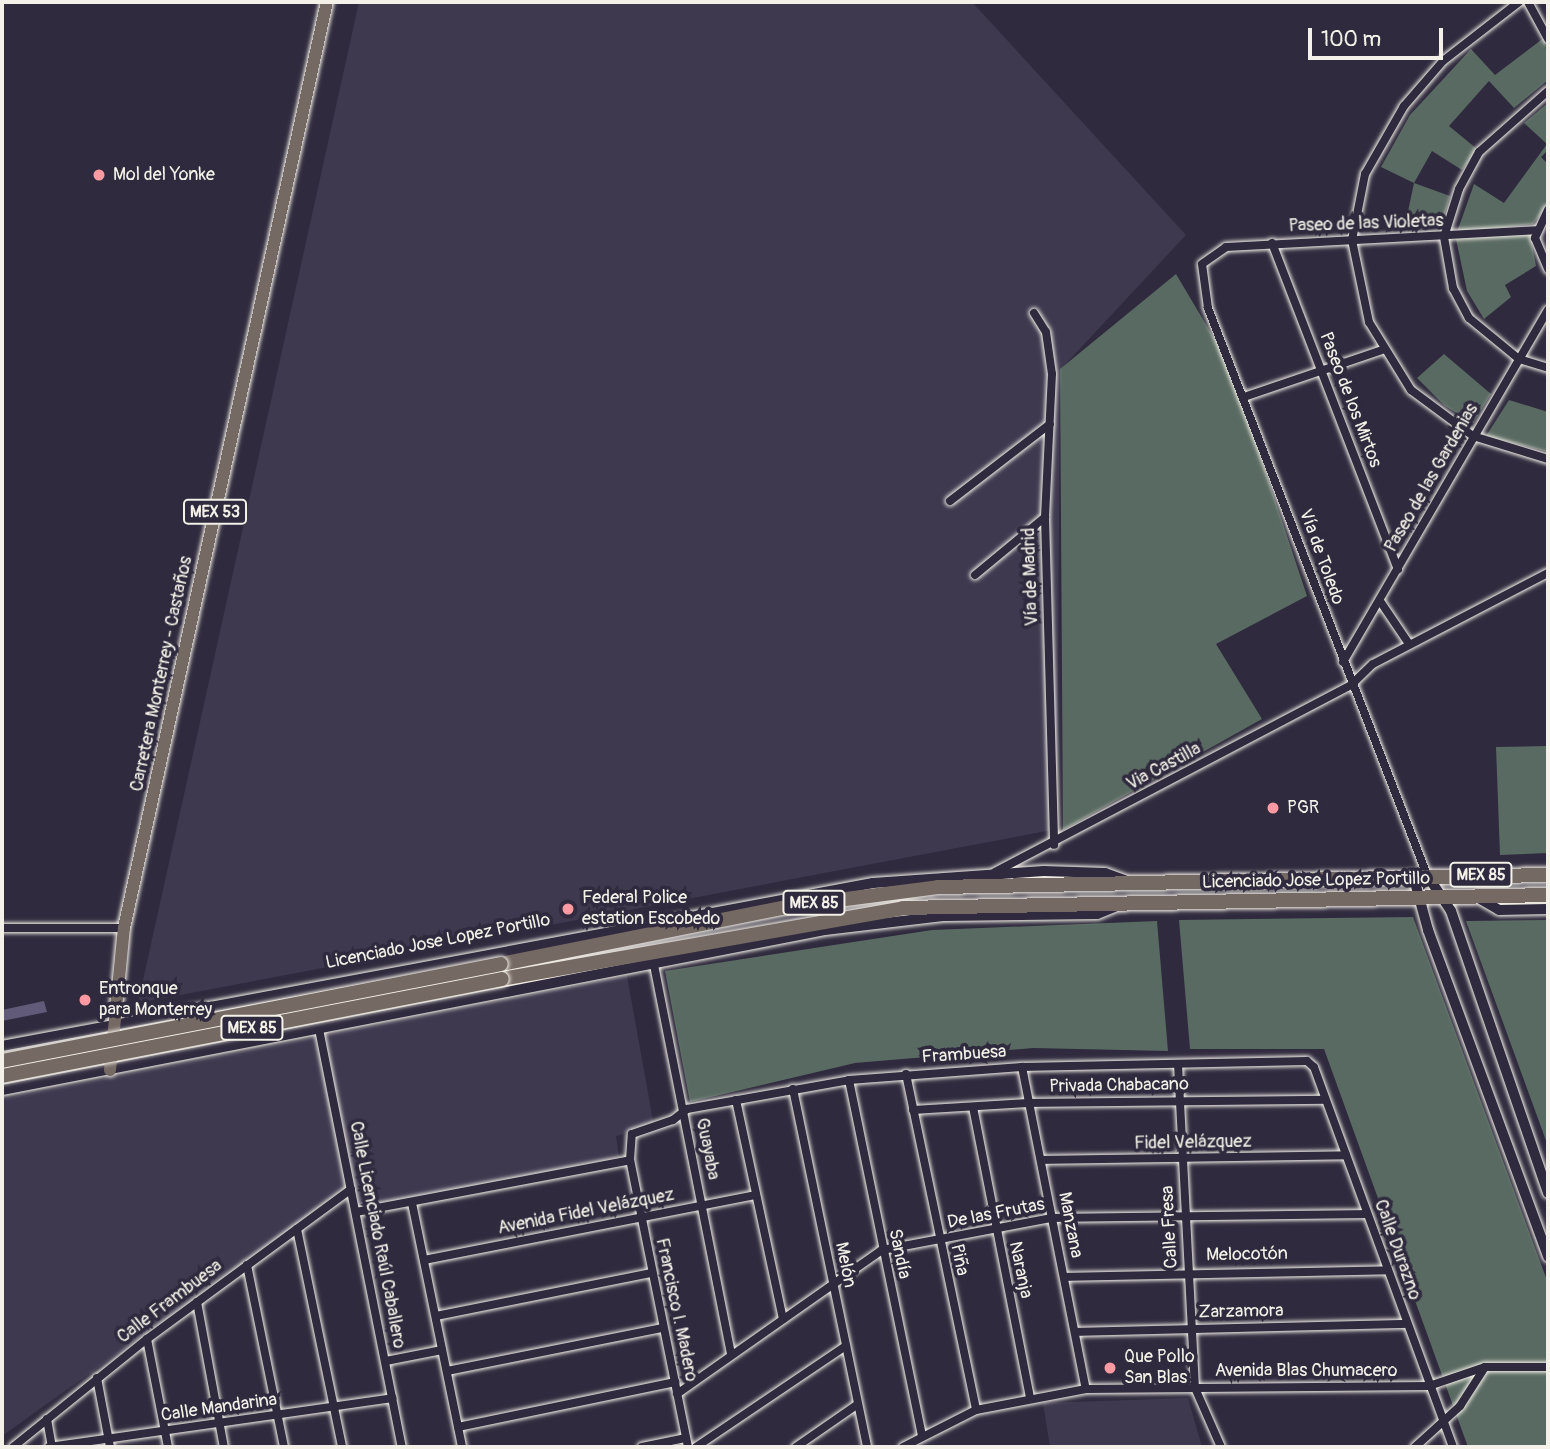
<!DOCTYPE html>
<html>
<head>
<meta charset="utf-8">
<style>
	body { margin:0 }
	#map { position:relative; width:1550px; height:1449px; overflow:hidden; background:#2f2a3d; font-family:Pangolin,sans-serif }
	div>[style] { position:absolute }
	.built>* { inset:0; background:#3e394f }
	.green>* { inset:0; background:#596a62 }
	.building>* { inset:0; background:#615b79 }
	.roads { filter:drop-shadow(0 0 2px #f4f1e8) drop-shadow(0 0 2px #f4f1e8) }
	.street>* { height:8px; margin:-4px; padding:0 4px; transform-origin:4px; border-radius:4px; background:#2f2a3d }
	.secondary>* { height:10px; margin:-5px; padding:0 5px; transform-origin:5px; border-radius:5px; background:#2f2a3d }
	.primary>* { height:12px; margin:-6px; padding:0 6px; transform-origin:6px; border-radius:6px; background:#756964 }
	.highway>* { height:14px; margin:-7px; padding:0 7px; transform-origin:7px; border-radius:7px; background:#756964 }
	.bridges { filter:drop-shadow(0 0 2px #f4f1e8) drop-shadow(0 0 2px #f4f1e8) }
	.highway-bridge>* { height:14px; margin:-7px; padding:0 7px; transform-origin:7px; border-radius:7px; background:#756964 }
	.dots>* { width:19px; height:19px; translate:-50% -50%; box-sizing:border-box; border:4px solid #2f2a3d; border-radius:50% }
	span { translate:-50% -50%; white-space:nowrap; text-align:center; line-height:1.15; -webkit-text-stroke:7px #2f2a3d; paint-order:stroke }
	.shield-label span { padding:2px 5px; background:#2f2a3d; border:2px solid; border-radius:5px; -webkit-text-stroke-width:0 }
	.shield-label { font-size:16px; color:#f4f1e8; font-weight:700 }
	.poi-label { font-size:18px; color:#f4f1e8 }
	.left { translate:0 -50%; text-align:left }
	.street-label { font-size:18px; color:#f4f1e8 }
	.frame { position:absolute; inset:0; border:4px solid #f4f1e8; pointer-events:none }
	.scale { position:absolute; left:1308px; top:28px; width:135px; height:32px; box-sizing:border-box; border:4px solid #f4f1e8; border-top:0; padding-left:9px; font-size:21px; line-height:24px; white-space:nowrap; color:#f4f1e8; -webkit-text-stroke:5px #2f2a3d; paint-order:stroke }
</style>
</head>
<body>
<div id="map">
	<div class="built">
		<div style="clip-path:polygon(359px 2px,972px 2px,1186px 235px,1060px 370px,1057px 829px,138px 1003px)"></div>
		<div style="clip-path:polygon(627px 976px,654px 1126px,616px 1136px,619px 1157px,362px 1211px,348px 1189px,2px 1436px,2px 1099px)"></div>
		<div style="clip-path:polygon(1188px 1398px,1202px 1447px,1050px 1447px,1043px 1403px)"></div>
	</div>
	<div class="green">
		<div style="clip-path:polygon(1545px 37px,1548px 80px,1514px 108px,1489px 81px,1449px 126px,1477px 149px,1462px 170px,1432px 151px,1414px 183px,1450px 196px,1441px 227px,1404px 230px,1414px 183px,1381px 167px,1410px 115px,1471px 49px,1495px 75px)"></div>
		<div style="clip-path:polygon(1548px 103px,1548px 150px,1541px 157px,1548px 164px,1548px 205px,1533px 224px,1457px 232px,1474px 184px,1504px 203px,1547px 144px,1524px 123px)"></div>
		<div style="clip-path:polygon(1530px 233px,1536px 266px,1505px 285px,1511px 297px,1484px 319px,1467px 291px,1456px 239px)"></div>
		<div style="clip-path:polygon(1176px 274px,1230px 365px,1307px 596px,1216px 644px,1262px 719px,1063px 830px,1060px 369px)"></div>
		<div style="clip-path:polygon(1444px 354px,1491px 394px,1473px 423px,1445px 406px,1417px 378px)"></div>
		<div style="clip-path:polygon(1509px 400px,1548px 412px,1548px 452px,1486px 436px)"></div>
		<div style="clip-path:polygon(1548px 746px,1548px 853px,1500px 855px,1496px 747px)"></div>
		<div style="clip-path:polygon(1413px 917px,1548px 1283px,1548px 1447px,1468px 1447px,1324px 1049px,1190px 1049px,1179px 920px)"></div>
		<div style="clip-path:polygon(1548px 920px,1548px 1146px,1466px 921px)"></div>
		<div style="clip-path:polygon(1157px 921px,1168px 1051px,1033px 1048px,855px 1063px,690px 1102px,665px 971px,932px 930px)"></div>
	</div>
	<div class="building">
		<div style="clip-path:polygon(44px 1001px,47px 1012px,2px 1021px,2px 1010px)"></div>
	</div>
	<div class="roads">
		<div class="street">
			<div style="left:1519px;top:2px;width:96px;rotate:142.2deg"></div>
			<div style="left:1443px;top:61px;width:60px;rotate:130.9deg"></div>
			<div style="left:1404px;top:106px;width:78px;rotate:119.8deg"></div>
			<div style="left:1365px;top:174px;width:67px;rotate:101.1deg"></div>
			<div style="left:1352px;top:240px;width:84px;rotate:78.3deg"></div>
			<div style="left:1369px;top:322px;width:80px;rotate:58.3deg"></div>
			<div style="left:1411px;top:390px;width:77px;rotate:36.6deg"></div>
			<div style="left:1473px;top:436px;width:78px;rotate:17deg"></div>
			<div style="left:1528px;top:2px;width:42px;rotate:61.6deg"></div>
			<div style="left:1548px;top:91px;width:92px;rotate:138.5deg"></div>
			<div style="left:1479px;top:152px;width:42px;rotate:118.4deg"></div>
			<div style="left:1459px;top:189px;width:50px;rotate:107.4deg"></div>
			<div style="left:1444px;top:237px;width:52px;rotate:80deg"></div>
			<div style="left:1453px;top:288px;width:34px;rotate:62deg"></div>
			<div style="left:1469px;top:318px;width:65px;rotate:39.4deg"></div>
			<div style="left:1519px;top:359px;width:30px;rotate:17deg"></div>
			<div style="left:1548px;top:210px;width:31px;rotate:115deg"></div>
			<div style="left:1535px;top:238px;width:34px;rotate:67deg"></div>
			<div style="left:1272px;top:243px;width:350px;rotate:68.9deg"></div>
			<div style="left:1034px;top:313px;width:22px;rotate:58deg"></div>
			<div style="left:1046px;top:332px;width:42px;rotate:81.9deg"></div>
			<div style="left:1052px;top:374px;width:143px;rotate:92.8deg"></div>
			<div style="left:1045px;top:517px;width:328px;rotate:88.4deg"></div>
			<div style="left:1244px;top:397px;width:146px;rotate:-18.8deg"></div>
			<div style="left:950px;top:501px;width:126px;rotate:-37.6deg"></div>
			<div style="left:975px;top:575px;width:91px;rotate:-39.6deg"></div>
			<div style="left:1380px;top:601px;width:52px;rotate:56deg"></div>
			<div style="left:1343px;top:662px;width:407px;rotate:-59.8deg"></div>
			<div style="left:995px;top:872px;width:402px;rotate:-27.7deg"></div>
			<div style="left:1351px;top:685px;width:30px;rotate:-44deg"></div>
			<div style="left:1373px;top:664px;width:197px;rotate:-27.5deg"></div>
			<div style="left:1427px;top:875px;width:608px;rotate:-111.12deg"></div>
			<div style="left:1208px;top:308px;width:44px;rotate:-97.8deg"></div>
			<div style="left:1202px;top:264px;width:29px;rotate:-35deg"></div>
			<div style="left:1226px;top:247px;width:311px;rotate:-3.1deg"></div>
			<div style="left:2px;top:928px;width:122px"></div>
			<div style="left:653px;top:960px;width:402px;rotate:78.8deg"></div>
			<div style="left:319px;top:1029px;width:426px;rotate:78.8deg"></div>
			<div style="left:1178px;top:1064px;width:324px;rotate:87deg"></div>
			<div style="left:1195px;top:1388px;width:64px;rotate:66.2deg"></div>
			<div style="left:1022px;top:1067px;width:328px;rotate:78.8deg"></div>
			<div style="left:906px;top:1074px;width:343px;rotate:78.2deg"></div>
			<div style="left:849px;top:1080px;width:362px;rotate:78.4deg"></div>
			<div style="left:793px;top:1089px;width:366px;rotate:78.3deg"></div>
			<div style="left:736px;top:1100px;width:224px;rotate:77.9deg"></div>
			<div style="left:973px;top:1107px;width:297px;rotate:78.9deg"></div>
			<div style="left:913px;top:1110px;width:115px;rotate:-3.5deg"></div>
			<div style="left:1028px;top:1103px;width:297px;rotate:-0.6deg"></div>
			<div style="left:1041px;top:1160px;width:305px;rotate:-0.9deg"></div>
			<div style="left:412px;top:1203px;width:249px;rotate:78.4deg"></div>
			<div style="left:356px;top:1212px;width:279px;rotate:-10.7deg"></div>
			<div style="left:297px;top:1229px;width:223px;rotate:78.3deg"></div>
			<div style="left:424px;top:1260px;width:336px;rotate:-11.1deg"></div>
			<div style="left:247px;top:1265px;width:186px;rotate:78.5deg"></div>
			<div style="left:1064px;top:1277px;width:324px;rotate:-1.2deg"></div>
			<div style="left:197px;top:1302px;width:147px;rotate:79.5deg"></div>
			<div style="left:436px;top:1316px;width:220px;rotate:-11.3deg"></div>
			<div style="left:1076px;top:1332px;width:331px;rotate:-1.4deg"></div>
			<div style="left:147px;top:1339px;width:110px;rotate:79deg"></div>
			<div style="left:386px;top:1361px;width:57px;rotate:-11.1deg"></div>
			<div style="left:447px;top:1371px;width:220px;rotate:-11.3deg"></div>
			<div style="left:97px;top:1378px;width:70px;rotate:79.3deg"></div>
			<div style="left:677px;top:1394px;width:251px;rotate:-35.1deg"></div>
			<div style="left:882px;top:1250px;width:173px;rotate:-10.7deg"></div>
			<div style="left:1052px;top:1218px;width:315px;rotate:-0.7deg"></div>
			<div style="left:47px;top:1419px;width:28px;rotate:80deg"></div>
			<div style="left:458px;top:1427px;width:222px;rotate:-11.7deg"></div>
			<div style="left:13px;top:1447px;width:172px;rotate:-38.9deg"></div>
			<div style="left:147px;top:1339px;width:253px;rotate:-36.3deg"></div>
			<div style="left:49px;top:1447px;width:347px;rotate:-8.1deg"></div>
			<div style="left:642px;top:1447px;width:45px;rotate:-11.6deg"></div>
			<div style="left:688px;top:1447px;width:293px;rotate:-101.4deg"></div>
			<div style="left:630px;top:1160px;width:26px;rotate:-86deg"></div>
			<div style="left:632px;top:1134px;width:43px;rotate:-18.9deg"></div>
			<div style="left:673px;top:1120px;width:18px;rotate:-38deg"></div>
			<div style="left:687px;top:1109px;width:165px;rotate:-10.1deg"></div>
			<div style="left:849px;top:1080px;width:173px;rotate:-4.3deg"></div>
			<div style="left:1022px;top:1067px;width:285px;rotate:-1.2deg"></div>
			<div style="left:1307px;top:1061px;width:9px;rotate:41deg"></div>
			<div style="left:1314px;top:1067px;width:405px;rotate:69.9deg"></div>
			<div style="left:696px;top:1447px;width:181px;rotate:-34deg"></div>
			<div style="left:796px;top:1447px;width:75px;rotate:-34.7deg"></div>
			<div style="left:903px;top:1447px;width:82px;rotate:-26.9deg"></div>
			<div style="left:976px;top:1410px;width:112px;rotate:-10.8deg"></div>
			<div style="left:1086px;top:1389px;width:343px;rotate:-0.5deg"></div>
			<div style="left:1429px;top:1386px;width:59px;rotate:-18.7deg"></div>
			<div style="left:1485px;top:1367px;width:63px"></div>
			<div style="left:1415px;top:1447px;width:61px;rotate:-42.3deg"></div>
			<div style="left:1460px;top:1406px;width:46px;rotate:-57.3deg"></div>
		</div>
		<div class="secondary">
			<div style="left:1413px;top:875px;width:57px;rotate:74.7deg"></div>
			<div style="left:1428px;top:930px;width:348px;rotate:69.8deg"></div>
			<div style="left:1427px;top:875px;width:43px;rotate:56.3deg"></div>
			<div style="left:1451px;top:911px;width:298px;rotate:71deg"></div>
			<div style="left:1475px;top:896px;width:28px;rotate:30deg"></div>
			<div style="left:1499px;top:910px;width:49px;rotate:-1.2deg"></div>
			<div style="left:2px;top:1046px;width:886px;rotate:-10.6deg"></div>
			<div style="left:873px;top:883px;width:171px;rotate:-4deg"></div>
			<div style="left:1044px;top:871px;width:61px;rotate:1.9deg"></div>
			<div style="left:1105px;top:873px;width:29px;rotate:20deg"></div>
			<div style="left:2px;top:1090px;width:838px;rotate:-11deg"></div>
			<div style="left:825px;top:930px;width:121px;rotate:-6.7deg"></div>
			<div style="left:945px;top:916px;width:152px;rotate:-0.8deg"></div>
			<div style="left:1097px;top:914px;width:29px;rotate:-22deg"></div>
		</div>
		<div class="primary">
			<div style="left:110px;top:1070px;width:143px;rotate:-84.4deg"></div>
			<div style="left:124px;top:928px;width:948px;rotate:-77.64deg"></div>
		</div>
		<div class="highway">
			<div style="left:501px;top:964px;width:297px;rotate:-11.3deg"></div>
			<div style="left:792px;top:906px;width:147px;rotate:-7.4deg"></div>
			<div style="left:938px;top:887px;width:610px;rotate:-1.13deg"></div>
			<div style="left:502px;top:979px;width:407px;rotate:-10deg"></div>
			<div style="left:903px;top:908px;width:645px;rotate:-1.15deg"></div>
		</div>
	</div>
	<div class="bridges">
		<div class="highway-bridge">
			<div style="left:2px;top:1061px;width:508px;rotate:-11deg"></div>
			<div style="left:2px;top:1076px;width:509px;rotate:-10.98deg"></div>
		</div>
	</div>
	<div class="dots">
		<div style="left:99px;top:175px;background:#ff9aa2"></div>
		<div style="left:1273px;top:808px;background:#ff9aa2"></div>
		<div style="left:568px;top:909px;background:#ff9aa2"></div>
		<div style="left:85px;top:1000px;background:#ff9aa2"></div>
		<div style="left:1110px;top:1368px;background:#ff9aa2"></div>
	</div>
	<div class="shield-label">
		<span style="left:215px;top:512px">MEX 53</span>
		<span style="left:1481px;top:875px">MEX 85</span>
		<span style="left:814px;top:903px">MEX 85</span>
		<span style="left:252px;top:1028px">MEX 85</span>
	</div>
	<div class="poi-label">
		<span class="left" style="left:113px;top:175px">Mol del Yonke</span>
		<span class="left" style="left:1287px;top:808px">PGR</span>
		<span class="left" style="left:582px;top:909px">Federal Police<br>estation Escobedo</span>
		<span class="left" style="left:99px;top:1000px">Entronque<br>para Monterrey</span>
		<span class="left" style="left:1124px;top:1368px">Que Pollo<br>San Blas</span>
	</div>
	<div class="street-label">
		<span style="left:1366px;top:224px;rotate:-2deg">Paseo de las Violetas</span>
		<span style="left:1350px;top:400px;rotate:69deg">Paseo de los Mirtos</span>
		<span style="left:1432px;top:478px;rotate:-60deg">Paseo de las Gardenias</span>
		<span style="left:1321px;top:557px;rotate:70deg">Vía de Toledo</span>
		<span style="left:1031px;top:577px;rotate:-92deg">Vía de Madrid</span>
		<span style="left:162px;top:674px;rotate:-78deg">Carretera Monterrey - Castaños</span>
		<span style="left:1164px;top:767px;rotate:-28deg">Via Castilla</span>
		<span style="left:1316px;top:881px;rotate:-1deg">Licenciado Jose Lopez Portillo</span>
		<span style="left:438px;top:942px;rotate:-11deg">Licenciado Jose Lopez Portillo</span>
		<span style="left:964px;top:1055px;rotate:-4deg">Frambuesa</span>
		<span style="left:1119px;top:1086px;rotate:-1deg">Privada Chabacano</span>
		<span style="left:1193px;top:1143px;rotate:-1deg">Fidel Velázquez</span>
		<span style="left:707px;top:1149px;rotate:79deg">Guayaba</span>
		<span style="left:586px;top:1212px;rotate:-11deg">Avenida Fidel Velázquez</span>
		<span style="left:996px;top:1214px;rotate:-11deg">De las Frutas</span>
		<span style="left:1070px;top:1225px;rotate:79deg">Manzana</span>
		<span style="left:1170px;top:1227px;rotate:-93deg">Calle Fresa</span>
		<span style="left:377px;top:1235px;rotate:79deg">Calle Licenciado Raúl Caballero</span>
		<span style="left:1397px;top:1250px;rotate:70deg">Calle Durazno</span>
		<span style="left:899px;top:1254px;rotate:78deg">Sandía</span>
		<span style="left:1247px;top:1255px;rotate:-1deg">Melocotón</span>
		<span style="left:959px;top:1260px;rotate:78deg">Piña</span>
		<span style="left:845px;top:1265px;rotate:78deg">Melón</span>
		<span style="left:1020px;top:1270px;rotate:78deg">Naranja</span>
		<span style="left:170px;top:1302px;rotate:-37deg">Calle Frambuesa</span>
		<span style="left:676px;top:1310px;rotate:78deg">Francisco I. Madero</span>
		<span style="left:1241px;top:1312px;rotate:-1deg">Zarzamora</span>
		<span style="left:1306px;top:1371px">Avenida Blas Chumacero</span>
		<span style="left:219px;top:1408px;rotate:-8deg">Calle Mandarina</span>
	</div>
	<div class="frame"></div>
	<div class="scale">100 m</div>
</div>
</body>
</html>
